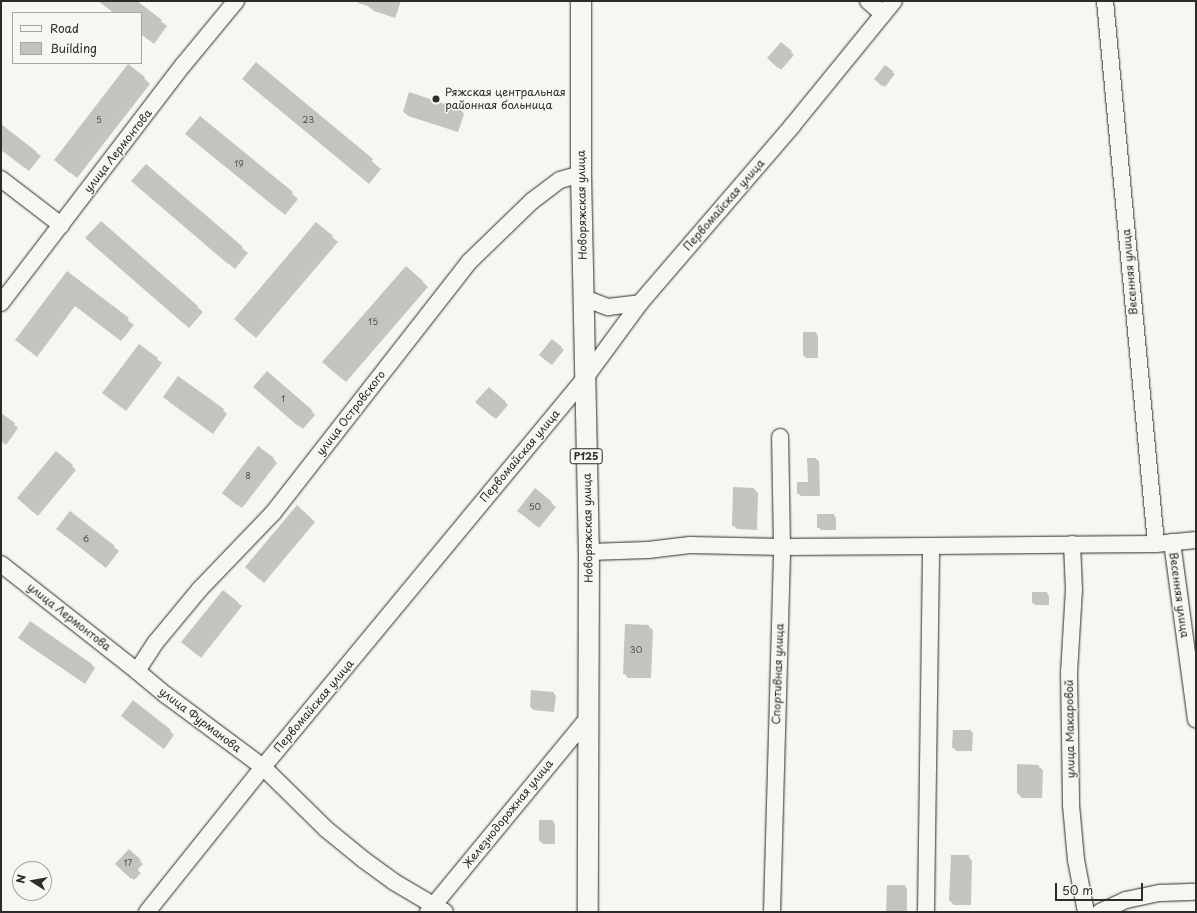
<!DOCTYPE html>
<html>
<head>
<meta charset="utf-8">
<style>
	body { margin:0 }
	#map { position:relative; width:1197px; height:913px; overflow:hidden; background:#f6f6f2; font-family:"Playpen Sans",sans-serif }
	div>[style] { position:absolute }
	.shadow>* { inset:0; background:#0003 }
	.building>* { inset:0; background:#c3c3c0 }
	.roads { filter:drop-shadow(0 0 1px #2b2b2b) drop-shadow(0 0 1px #2b2b2b) }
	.minor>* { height:16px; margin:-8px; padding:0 8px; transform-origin:8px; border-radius:8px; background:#f6f6f2 }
	.major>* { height:20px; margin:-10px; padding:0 10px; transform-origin:10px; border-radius:10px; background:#f6f6f2 }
	.dots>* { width:11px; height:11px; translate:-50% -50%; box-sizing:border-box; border:2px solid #f6f6f2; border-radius:50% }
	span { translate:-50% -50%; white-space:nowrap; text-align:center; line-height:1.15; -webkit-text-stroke:3px #f6f6f2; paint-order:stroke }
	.number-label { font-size:9px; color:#515150 }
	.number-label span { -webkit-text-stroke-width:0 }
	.shield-label span { padding:1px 3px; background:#f6f6f2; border:1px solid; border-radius:3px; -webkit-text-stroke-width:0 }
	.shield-label { font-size:10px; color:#2b2b2b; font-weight:700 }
	.poi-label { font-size:11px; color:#2b2b2b }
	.left { translate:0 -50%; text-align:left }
	.street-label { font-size:11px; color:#2b2b2b }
	.frame { position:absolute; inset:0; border:2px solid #2b2b2b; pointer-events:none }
	.legend { position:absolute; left:12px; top:12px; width:130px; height:52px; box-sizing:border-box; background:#f6f6f2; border:1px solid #a5a5a2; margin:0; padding:5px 7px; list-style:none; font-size:12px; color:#2b2b2b }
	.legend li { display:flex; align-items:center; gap:8px; height:20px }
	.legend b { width:20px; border:1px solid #a5a5a2 }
	.north { position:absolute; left:12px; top:861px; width:40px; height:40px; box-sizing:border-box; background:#f6f6f2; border:1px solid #a5a5a2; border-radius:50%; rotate:281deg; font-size:11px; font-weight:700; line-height:16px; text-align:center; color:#2b2b2b }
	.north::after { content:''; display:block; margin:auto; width:14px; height:18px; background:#2b2b2b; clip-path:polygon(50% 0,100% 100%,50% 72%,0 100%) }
	.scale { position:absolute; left:1055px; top:883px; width:88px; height:18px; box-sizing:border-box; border:2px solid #2b2b2b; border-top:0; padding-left:5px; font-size:12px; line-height:14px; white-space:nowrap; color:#2b2b2b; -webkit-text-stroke:3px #f6f6f2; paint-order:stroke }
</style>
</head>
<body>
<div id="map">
	<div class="shadow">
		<div style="clip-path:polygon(98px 1px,136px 1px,167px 26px,154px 44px,141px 34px,141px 13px,114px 13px)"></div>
		<div style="clip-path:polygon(369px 1px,401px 1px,395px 18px,374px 11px,368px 6px)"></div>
		<div style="clip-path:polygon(781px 43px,794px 55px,781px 70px,771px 61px)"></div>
		<div style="clip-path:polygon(256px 63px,381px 169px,369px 184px,252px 87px)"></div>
		<div style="clip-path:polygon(892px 72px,895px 74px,885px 87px,878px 82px)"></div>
		<div style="clip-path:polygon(144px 78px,150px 84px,77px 178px,55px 160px)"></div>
		<div style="clip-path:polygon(460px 109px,464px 114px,458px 132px,408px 116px,404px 112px)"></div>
		<div style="clip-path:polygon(200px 117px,298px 199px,285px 215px,192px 139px)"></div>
		<div style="clip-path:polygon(1px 125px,41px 156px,29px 171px,1px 149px)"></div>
		<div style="clip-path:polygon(138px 187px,242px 248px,248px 253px,235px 269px)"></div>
		<div style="clip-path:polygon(101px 222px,203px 312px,189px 328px,92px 244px)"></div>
		<div style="clip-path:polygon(332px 237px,338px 242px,256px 338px,241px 325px)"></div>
		<div style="clip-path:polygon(67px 273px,134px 325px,121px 341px,75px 306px,37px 357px,22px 345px)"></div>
		<div style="clip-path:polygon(422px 281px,428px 287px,346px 382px,329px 368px)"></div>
		<div style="clip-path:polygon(816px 333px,818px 336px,818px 358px,806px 358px,804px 355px)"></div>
		<div style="clip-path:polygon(552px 340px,564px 350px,552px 365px,542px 357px)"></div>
		<div style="clip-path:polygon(139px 345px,162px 363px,126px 411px,108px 397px)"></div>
		<div style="clip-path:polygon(489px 388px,508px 405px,496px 419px,479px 405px)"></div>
		<div style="clip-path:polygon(259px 391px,311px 410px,315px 415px,303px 429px)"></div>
		<div style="clip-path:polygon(168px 401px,223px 410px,227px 414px,213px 434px)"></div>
		<div style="clip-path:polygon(1px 414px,18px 428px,6px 445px,1px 441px)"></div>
		<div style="clip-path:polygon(273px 458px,277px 463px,242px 508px,227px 497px)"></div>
		<div style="clip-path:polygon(808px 459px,816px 459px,819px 461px,820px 496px,801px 496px,798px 493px,809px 483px)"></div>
		<div style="clip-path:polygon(72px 466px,76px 470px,38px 516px,18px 498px)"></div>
		<div style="clip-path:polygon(754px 489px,758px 493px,757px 530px,737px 529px,733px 525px)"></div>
		<div style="clip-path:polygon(535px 490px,556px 507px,539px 528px,523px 515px)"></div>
		<div style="clip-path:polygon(70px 512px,119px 551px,106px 568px,62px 533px)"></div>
		<div style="clip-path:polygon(834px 515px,836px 518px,836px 530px,821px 530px,818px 527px)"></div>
		<div style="clip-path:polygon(311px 518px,315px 522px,264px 583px,250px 571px)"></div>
		<div style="clip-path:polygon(1047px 593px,1049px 596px,1049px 605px,1035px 605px,1033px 603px)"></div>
		<div style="clip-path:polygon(237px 602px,242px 606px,201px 658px,187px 646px)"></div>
		<div style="clip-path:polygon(648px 626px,653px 630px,651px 678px,628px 678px,624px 673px)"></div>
		<div style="clip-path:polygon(24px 642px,91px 664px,95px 668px,85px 684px)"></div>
		<div style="clip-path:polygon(553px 693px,556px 696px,554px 712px,533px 710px,531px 707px)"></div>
		<div style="clip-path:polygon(126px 720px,170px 731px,174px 735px,164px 749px)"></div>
		<div style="clip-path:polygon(970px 731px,973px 733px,972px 751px,956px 751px,954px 748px)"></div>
		<div style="clip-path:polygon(1038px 766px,1043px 770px,1042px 798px,1022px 798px,1018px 794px)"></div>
		<div style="clip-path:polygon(552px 821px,555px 824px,555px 844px,543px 844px,540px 841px)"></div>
		<div style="clip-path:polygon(129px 851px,143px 864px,137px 870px,141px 873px,134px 880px,117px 864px)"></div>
		<div style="clip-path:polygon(968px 856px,972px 861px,971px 905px,954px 905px,950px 901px)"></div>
		<div style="clip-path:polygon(905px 886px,907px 889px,907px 912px,887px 912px)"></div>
	</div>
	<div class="building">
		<div style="clip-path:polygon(99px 1px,137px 1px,162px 20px,147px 39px,141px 34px,141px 13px,114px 13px)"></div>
		<div style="clip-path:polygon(358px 1px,394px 1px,390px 13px,358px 3px)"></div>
		<div style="clip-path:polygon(781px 42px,792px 51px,778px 68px,767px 58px)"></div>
		<div style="clip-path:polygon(256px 62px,373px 159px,360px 176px,242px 79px)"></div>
		<div style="clip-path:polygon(128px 64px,145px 77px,70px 173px,54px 160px)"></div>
		<div style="clip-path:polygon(885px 65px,893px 71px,882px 86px,874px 79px)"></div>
		<div style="clip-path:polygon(409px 92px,460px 109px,454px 128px,403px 112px)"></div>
		<div style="clip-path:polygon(200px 116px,293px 192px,279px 210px,185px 134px)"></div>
		<div style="clip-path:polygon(1px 124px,37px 152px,25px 168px,1px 150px)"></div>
		<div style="clip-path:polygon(146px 164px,243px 247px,228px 264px,131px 181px)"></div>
		<div style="clip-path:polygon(101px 221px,198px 306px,183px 323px,85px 238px)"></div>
		<div style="clip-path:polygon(316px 222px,333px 236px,250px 333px,234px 319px)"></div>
		<div style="clip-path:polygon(406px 266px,423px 281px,340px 377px,322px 362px)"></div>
		<div style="clip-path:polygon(67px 271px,129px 318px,115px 336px,69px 301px,31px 352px,15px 340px)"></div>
		<div style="clip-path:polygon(803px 332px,816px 332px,816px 356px,803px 356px)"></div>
		<div style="clip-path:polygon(552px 339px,562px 347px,549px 363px,539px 355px)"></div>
		<div style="clip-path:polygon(139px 344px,158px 358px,122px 408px,102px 393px)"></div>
		<div style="clip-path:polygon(267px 371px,312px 410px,298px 426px,253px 387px)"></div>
		<div style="clip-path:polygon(178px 376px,224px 409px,208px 430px,163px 397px)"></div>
		<div style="clip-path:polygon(489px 387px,506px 402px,493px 417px,475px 402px)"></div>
		<div style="clip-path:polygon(1px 413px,15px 423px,1px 442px)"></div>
		<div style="clip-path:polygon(258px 446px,274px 458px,237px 505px,222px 493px)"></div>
		<div style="clip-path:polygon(56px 451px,73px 465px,33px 512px,17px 498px)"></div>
		<div style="clip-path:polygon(807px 458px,816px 458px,817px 493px,797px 494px,797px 482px,808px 482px)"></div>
		<div style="clip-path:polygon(733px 487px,754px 488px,753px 526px,732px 526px)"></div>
		<div style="clip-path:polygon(535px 488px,552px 502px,535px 524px,517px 511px)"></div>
		<div style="clip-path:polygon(297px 505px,311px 518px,259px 579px,245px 567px)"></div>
		<div style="clip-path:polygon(70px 511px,115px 546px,102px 564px,56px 529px)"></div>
		<div style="clip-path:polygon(817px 514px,834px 514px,834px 527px,817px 528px)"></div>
		<div style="clip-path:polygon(223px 590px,238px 602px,196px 654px,181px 642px)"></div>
		<div style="clip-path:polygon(1032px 592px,1047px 592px,1047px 603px,1032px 603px)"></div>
		<div style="clip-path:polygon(30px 621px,92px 664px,80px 680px,18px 638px)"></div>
		<div style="clip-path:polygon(625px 624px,649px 625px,647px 675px,623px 674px)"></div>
		<div style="clip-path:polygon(531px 690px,554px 692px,552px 710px,530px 707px)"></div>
		<div style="clip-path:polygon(133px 700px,171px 730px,159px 745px,121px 716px)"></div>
		<div style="clip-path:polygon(953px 730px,971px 730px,970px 749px,952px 748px)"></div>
		<div style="clip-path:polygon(1017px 764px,1039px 765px,1038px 794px,1017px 794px)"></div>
		<div style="clip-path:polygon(539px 820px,553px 820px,553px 842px,539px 841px)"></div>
		<div style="clip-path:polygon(129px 849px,141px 860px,135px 867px,139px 870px,131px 879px,115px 864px)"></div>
		<div style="clip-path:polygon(951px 855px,969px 855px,967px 902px,949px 901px)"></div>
		<div style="clip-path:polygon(887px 885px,905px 885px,905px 912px,886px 912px)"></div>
	</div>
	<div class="roads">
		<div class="minor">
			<div style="left:868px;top:1px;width:20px;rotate:41deg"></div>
			<div style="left:1105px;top:1px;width:545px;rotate:84.63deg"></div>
			<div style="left:1px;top:179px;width:76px;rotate:37.5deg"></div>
			<div style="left:584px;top:298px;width:26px;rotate:21deg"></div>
			<div style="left:608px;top:307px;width:32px;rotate:-7deg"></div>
			<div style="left:1px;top:303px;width:301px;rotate:-52.6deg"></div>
			<div style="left:184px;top:64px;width:82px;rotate:-50.5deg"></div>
			<div style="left:1172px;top:542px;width:179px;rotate:82.3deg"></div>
			<div style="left:1072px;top:544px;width:45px;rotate:87.5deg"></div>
			<div style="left:1074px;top:589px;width:83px;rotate:93.4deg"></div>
			<div style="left:1069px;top:672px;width:133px;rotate:89.1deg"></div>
			<div style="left:1071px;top:805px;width:55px;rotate:84.8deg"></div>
			<div style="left:1076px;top:860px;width:53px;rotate:79.1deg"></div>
			<div style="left:589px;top:552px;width:59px;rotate:-1.9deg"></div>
			<div style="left:648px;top:550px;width:42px;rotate:-6.8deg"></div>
			<div style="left:690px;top:545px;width:92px;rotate:1.2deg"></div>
			<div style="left:782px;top:547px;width:149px;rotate:-0.4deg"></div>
			<div style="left:931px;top:546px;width:225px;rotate:-0.5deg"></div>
			<div style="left:1156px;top:544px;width:40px;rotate:-5.7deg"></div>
			<div style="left:1px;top:564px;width:173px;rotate:38.2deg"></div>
			<div style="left:137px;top:671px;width:38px;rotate:40deg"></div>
			<div style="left:166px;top:695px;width:121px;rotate:36.6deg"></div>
			<div style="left:263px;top:767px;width:88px;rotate:44.5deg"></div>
			<div style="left:326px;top:829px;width:49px;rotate:39.2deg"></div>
			<div style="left:364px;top:860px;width:37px;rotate:36deg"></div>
			<div style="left:394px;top:882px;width:59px;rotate:30.5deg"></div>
			<div style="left:137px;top:671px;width:35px;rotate:-57deg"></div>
			<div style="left:156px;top:642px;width:69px;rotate:-50.3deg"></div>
			<div style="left:200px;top:589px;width:105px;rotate:-46.2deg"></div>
			<div style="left:273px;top:513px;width:318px;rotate:-52deg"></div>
			<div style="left:469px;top:262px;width:88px;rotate:-44.1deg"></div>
			<div style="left:532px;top:201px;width:35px;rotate:-37deg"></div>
			<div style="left:560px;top:180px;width:22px;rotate:-16deg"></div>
			<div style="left:147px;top:912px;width:186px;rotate:-51.3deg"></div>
			<div style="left:263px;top:767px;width:505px;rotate:-50.38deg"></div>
			<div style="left:585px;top:378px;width:93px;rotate:-53.7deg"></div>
			<div style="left:640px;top:303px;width:233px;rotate:-49.3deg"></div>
			<div style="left:792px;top:126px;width:161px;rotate:-50.8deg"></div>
			<div style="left:428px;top:912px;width:253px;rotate:-50.5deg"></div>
			<div style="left:772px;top:912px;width:365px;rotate:-88.4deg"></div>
			<div style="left:782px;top:547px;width:110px;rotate:-91deg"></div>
			<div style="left:926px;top:912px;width:366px;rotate:-89.2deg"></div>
			<div style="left:1100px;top:912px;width:29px;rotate:-25deg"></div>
			<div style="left:1126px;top:900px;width:35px;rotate:-12deg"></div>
			<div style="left:1160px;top:893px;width:36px;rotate:-2deg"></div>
		</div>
		<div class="major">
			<div style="left:581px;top:1px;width:173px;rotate:90deg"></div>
			<div style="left:581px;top:174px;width:378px;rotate:88.8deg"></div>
			<div style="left:589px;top:552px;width:360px;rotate:90.2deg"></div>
		</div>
	</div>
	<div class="dots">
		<div style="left:436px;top:99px;background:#2b2b2b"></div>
	</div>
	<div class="number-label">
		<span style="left:99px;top:119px">5</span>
		<span style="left:308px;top:119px">23</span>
		<span style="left:239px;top:163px">19</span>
		<span style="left:373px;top:321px">15</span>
		<span style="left:283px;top:398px">1</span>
		<span style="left:248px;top:475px">8</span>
		<span style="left:535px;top:506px">50</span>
		<span style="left:86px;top:538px">6</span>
		<span style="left:636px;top:649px">30</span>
		<span style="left:128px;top:862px">17</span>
	</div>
	<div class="shield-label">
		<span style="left:586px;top:456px">Р125</span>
	</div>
	<div class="poi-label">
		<span class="left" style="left:445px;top:99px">Ряжская центральная<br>районная больница</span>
	</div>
	<div class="street-label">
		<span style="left:118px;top:151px;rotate:-52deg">улица Лермонтова</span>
		<span style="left:582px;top:205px;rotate:-91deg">Новоряжская улица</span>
		<span style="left:724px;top:205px;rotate:-49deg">Первомайская улица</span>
		<span style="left:1130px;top:272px;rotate:-95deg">Весенняя улица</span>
		<span style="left:351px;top:413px;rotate:-52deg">улица Островского</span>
		<span style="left:520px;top:456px;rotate:-50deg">Первомайская улица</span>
		<span style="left:588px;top:528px;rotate:-91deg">Новоряжская улица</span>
		<span style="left:1179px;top:595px;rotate:82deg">Весенняя улица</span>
		<span style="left:69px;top:617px;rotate:38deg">улица Лермонтова</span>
		<span style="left:778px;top:674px;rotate:-88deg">Спортивная улица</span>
		<span style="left:314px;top:706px;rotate:-50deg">Первомайская улица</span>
		<span style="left:200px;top:720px;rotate:37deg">улица Фурманова</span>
		<span style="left:1070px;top:729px;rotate:-91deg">улица Макаровой</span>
		<span style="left:508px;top:814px;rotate:-51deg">Железнодорожная улица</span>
	</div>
	<div class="frame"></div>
	<ul class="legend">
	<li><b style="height:5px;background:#f6f6f2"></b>Road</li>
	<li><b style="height:11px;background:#c3c3c0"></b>Building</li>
	</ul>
	<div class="north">N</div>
	<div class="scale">50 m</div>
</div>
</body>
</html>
